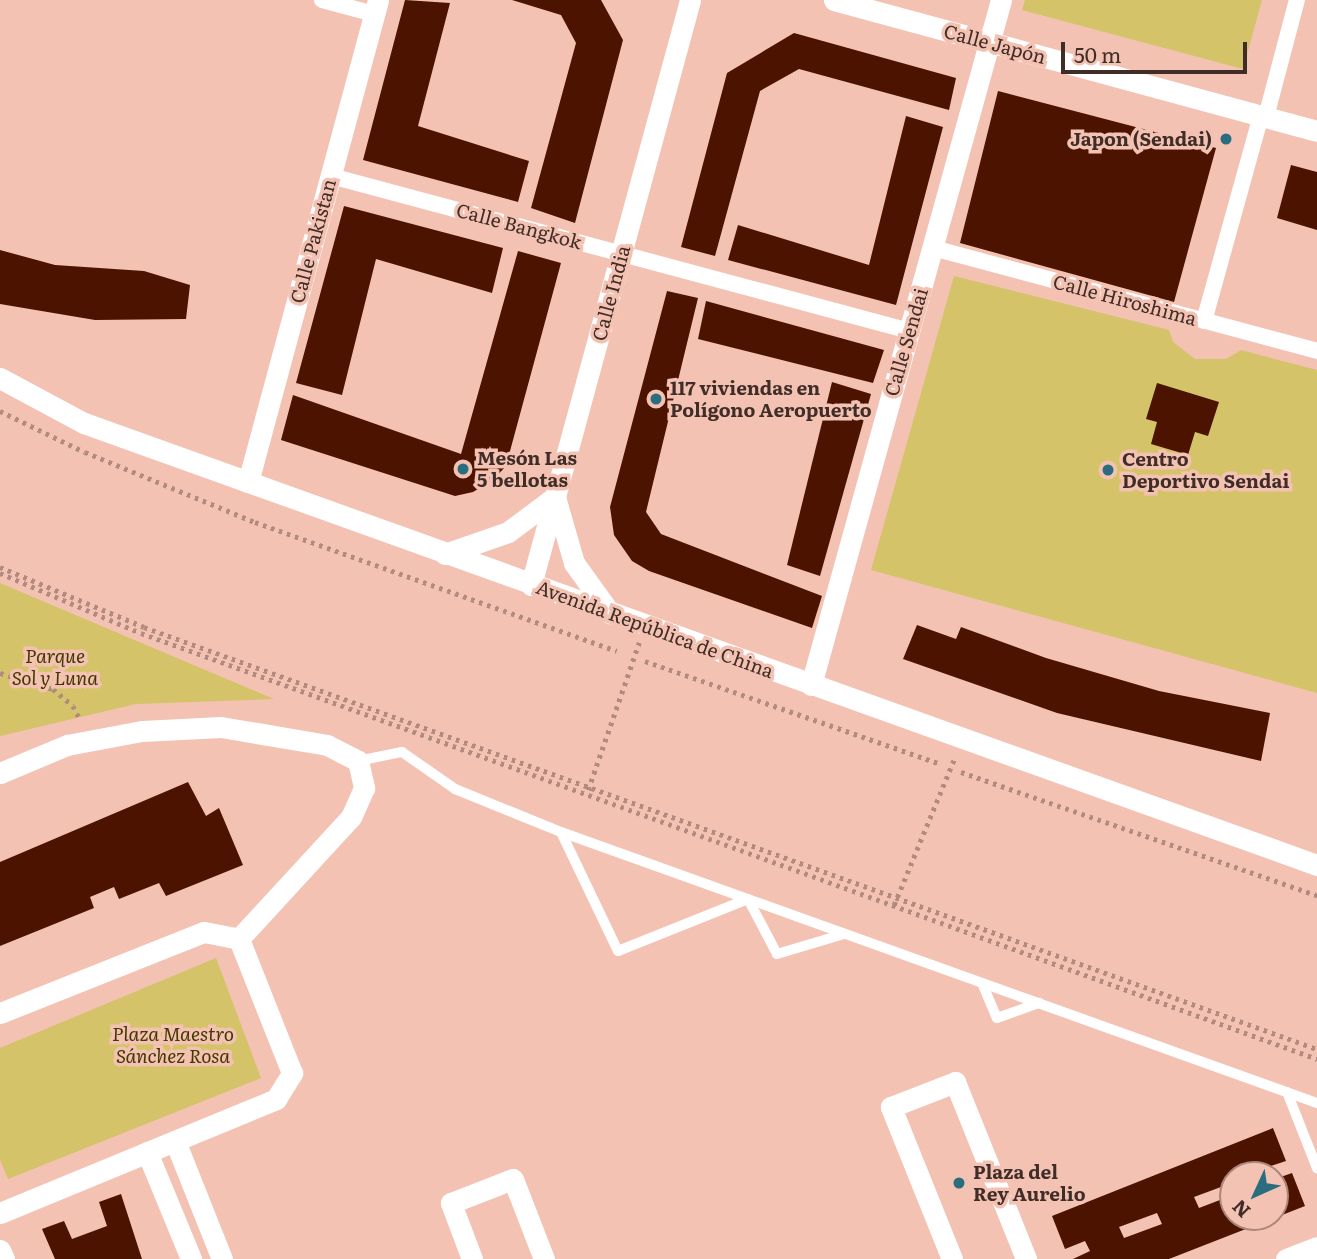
<!DOCTYPE html>
<html>
<head>
<meta charset="utf-8">
<style>
	body { margin:0 }
	#map { position:relative; width:1317px; height:1259px; overflow:hidden; background:#f3c2b2; font-family:Literata,serif }
	div>[style] { position:absolute }
	.green>* { inset:0; background:#d4c368 }
	.building>* { inset:0; background:#4b1300 }
	.path>* { height:4.5px; margin-top:-2.25px; transform-origin:0; background:repeating-linear-gradient(90deg,#b18b7f 0 3.5px,transparent 0 8.5px) }
	.service>* { height:10px; margin:-5px; padding:0 5px; transform-origin:5px; border-radius:5px; background:#fff }
	.pedestrian>* { height:16px; margin:-8px; padding:0 8px; transform-origin:8px; border-radius:8px; background:#fff }
	.minor>* { height:21px; margin:-10.5px; padding:0 10.5px; transform-origin:10.5px; border-radius:10.5px; background:#fff }
	.dots>* { width:19px; height:19px; translate:-50% -50%; box-sizing:border-box; border:4px solid #f3c2b2; border-radius:50% }
	span { translate:-50% -50%; white-space:nowrap; text-align:center; line-height:1.15; -webkit-text-stroke:7px #f3c2b2; paint-order:stroke }
	.street-label { font-size:19px; color:#402d27 }
	.poi-label { font-size:19px; color:#402d27; font-weight:700 }
	.right { translate:-100% -50%; text-align:right }
	.left { translate:0 -50%; text-align:left }
	.park-label { font-size:19px; color:#433900; font-style:italic }
	.north { position:absolute; left:1219px; top:1161px; width:70px; height:70px; box-sizing:border-box; background:#f3c2b2; border:2px solid #ab867a; border-radius:50%; rotate:225deg; font-size:19px; font-weight:700; line-height:28px; text-align:center; color:#402d27 }
	.north::after { content:''; display:block; margin:auto; width:24px; height:32px; background:#2a6d7f; clip-path:polygon(50% 0,100% 100%,50% 72%,0 100%) }
	.scale { position:absolute; left:1061px; top:42px; width:186px; height:32px; box-sizing:border-box; border:4px solid #402d27; border-top:0; padding-left:9px; font-size:21px; line-height:24px; white-space:nowrap; color:#402d27; -webkit-text-stroke:5px #f3c2b2; paint-order:stroke }
</style>
</head>
<body>
<div id="map">
	<div class="green">
		<div style="clip-path:polygon(1025px 0,1262px 0,1243px 69px,1022px 10px)"></div>
		<div style="clip-path:polygon(954px 276px,1169px 330px,1173px 342px,1195px 359px,1226px 359px,1241px 350px,1317px 370px,1317px 693px,871px 570px)"></div>
		<div style="clip-path:polygon(0 583px,274px 699px,136px 704px,0 736px)"></div>
		<div style="clip-path:polygon(216px 958px,261px 1078px,8px 1179px,0 1160px,0 1048px)"></div>
	</div>
	<div class="building">
		<div style="clip-path:polygon(405px 0,450px 3px,418px 126px,529px 161px,518px 202px,363px 160px)"></div>
		<div style="clip-path:polygon(512px 0,601px 0,623px 40px,575px 223px,531px 208px,576px 43px,561px 15px)"></div>
		<div style="clip-path:polygon(794px 33px,956px 78px,949px 110px,799px 69px,760px 91px,715px 256px,681px 247px,727px 73px)"></div>
		<div style="clip-path:polygon(998px 91px,1216px 148px,1174px 302px,960px 243px)"></div>
		<div style="clip-path:polygon(906px 116px,943px 127px,896px 305px,728px 260px,738px 225px,869px 265px)"></div>
		<div style="clip-path:polygon(1291px 165px,1317px 172px,1317px 230px,1277px 218px)"></div>
		<div style="clip-path:polygon(344px 206px,503px 248px,492px 293px,376px 259px,342px 395px,296px 383px)"></div>
		<div style="clip-path:polygon(0 250px,55px 265px,144px 271px,190px 285px,186px 319px,95px 320px,0 304px)"></div>
		<div style="clip-path:polygon(518px 251px,561px 263px,506px 466px,493px 480px,473px 492px,455px 496px,281px 440px,293px 395px,461px 454px)"></div>
		<div style="clip-path:polygon(667px 291px,698px 298px,646px 512px,661px 534px,822px 596px,812px 628px,649px 571px,632px 561px,614px 535px,610px 507px)"></div>
		<div style="clip-path:polygon(706px 301px,884px 350px,873px 383px,698px 339px)"></div>
		<div style="clip-path:polygon(832px 382px,871px 394px,820px 576px,787px 565px)"></div>
		<div style="clip-path:polygon(1157px 383px,1219px 402px,1208px 436px,1195px 432px,1188px 455px,1151px 444px,1157px 422px,1146px 419px)"></div>
		<div style="clip-path:polygon(917px 625px,956px 639px,961px 627px,1046px 658px,1159px 691px,1270px 713px,1261px 761px,1057px 713px,903px 659px)"></div>
		<div style="clip-path:polygon(188px 782px,206px 816px,219px 808px,243px 865px,166px 896px,159px 883px,119px 899px,114px 887px,90px 897px,94px 908px,0 946px,0 862px)"></div>
		<div style="clip-path:polygon(evenodd,1273px 1128px,1286px 1161px,1262px 1169px,1264px 1175px,1233px 1175px,1233px 1193px,1229px 1184px,1194px 1197px,1199px 1208px,1233px 1195px,1233px 1217px,1275px 1217px,1275px 1179px,1292px 1173px,1305px 1206px,1169px 1259px,1073px 1259px,1090px 1251px,1085px 1241px,1065px 1249px,1052px 1216px,1273px 1128px,1157px 1213px,1162px 1224px,1124px 1238px,1119px 1227px,1157px 1213px)"></div>
		<div style="clip-path:polygon(121px 1194px,142px 1259px,55px 1259px,42px 1229px,64px 1221px,72px 1239px,107px 1226px,99px 1202px)"></div>
	</div>
	<div class="path">
		<div style="left:0;top:411px;width:94px;rotate:25.8deg"></div>
		<div style="left:85px;top:452px;width:184px;rotate:22.4deg"></div>
		<div style="left:255px;top:522px;width:384px;rotate:19.6deg"></div>
		<div style="left:0;top:567px;width:156px;rotate:22.6deg"></div>
		<div style="left:144px;top:627px;width:1247px;rotate:19.79deg"></div>
		<div style="left:0;top:573px;width:153px;rotate:23.1deg"></div>
		<div style="left:141px;top:633px;width:1251px;rotate:19.91deg"></div>
		<div style="left:645px;top:661px;width:310px;rotate:19.2deg"></div>
		<div style="left:0;top:673px;width:55px;rotate:16.8deg"></div>
		<div style="left:53px;top:689px;width:26px;rotate:40deg"></div>
		<div style="left:73px;top:706px;width:15px;rotate:62deg"></div>
		<div style="left:961px;top:772px;width:377px;rotate:19.1deg"></div>
		<div style="left:588px;top:790px;width:156px;rotate:-70.9deg"></div>
		<div style="left:894px;top:905px;width:160px;rotate:-67.6deg"></div>
	</div>
	<div class="service">
		<div style="left:358px;top:761px;width:45px;rotate:-11.6deg"></div>
		<div style="left:402px;top:752px;width:65px;rotate:34.9deg"></div>
		<div style="left:455px;top:789px;width:114px;rotate:22.1deg"></div>
		<div style="left:561px;top:832px;width:803px;rotate:19.72deg"></div>
		<div style="left:561px;top:832px;width:132px;rotate:64.4deg"></div>
		<div style="left:618px;top:951px;width:140px;rotate:-21.8deg"></div>
		<div style="left:748px;top:899px;width:62px;rotate:62.2deg"></div>
		<div style="left:777px;top:954px;width:70px;rotate:-16.6deg"></div>
		<div style="left:982px;top:983px;width:38px;rotate:67deg"></div>
		<div style="left:997px;top:1018px;width:45px;rotate:-19.7deg"></div>
		<div style="left:1287px;top:1092px;width:82px;rotate:68.5deg"></div>
	</div>
	<div class="pedestrian">
		<div style="left:322px;top:0;width:54px;rotate:15.1deg"></div>
		<div style="left:1266px;top:117px;width:121px;rotate:-75.2deg"></div>
		<div style="left:331px;top:176px;width:599px;rotate:14.99deg"></div>
		<div style="left:933px;top:248px;width:398px;rotate:15deg"></div>
		<div style="left:1204px;top:321px;width:213px;rotate:-74.5deg"></div>
	</div>
	<div class="minor">
		<div style="left:834px;top:0;width:500px;rotate:15.17deg"></div>
		<div style="left:0;top:378px;width:95px;rotate:28.2deg"></div>
		<div style="left:84px;top:423px;width:1310px;rotate:19.72deg"></div>
		<div style="left:248px;top:482px;width:499px;rotate:-74.9deg"></div>
		<div style="left:445px;top:554px;width:67px;rotate:-19.2deg"></div>
		<div style="left:508px;top:532px;width:59px;rotate:-36.7deg"></div>
		<div style="left:555px;top:497px;width:69px;rotate:73.9deg"></div>
		<div style="left:574px;top:563px;width:62px;rotate:54.2deg"></div>
		<div style="left:531px;top:585px;width:606px;rotate:-74.79deg"></div>
		<div style="left:811px;top:685px;width:711px;rotate:-74.5deg"></div>
		<div style="left:0;top:773px;width:73px;rotate:-22.7deg"></div>
		<div style="left:67px;top:745px;width:76px;rotate:-10.6deg"></div>
		<div style="left:142px;top:731px;width:79px;rotate:-2.9deg"></div>
		<div style="left:221px;top:727px;width:108px;rotate:9.6deg"></div>
		<div style="left:327px;top:745px;width:35px;rotate:27deg"></div>
		<div style="left:358px;top:761px;width:28px;rotate:77deg"></div>
		<div style="left:364px;top:788px;width:32px;rotate:114deg"></div>
		<div style="left:351px;top:817px;width:166px;rotate:132.6deg"></div>
		<div style="left:0;top:1013px;width:219px;rotate:-21.7deg"></div>
		<div style="left:204px;top:932px;width:36px;rotate:11deg"></div>
		<div style="left:175px;top:1141px;width:127px;rotate:68.3deg"></div>
		<div style="left:147px;top:1152px;width:116px;rotate:67.6deg"></div>
		<div style="left:0;top:1213px;width:299px;rotate:-22.4deg"></div>
		<div style="left:276px;top:1099px;width:31px;rotate:-58deg"></div>
		<div style="left:292px;top:1073px;width:144px;rotate:-111.6deg"></div>
		<div style="left:0;top:1250px;width:10px;rotate:66deg"></div>
		<div style="left:472px;top:1259px;width:60px;rotate:-110.6deg"></div>
		<div style="left:451px;top:1203px;width:66px;rotate:-21.2deg"></div>
		<div style="left:513px;top:1179px;width:86px;rotate:68.8deg"></div>
		<div style="left:952px;top:1259px;width:164px;rotate:-111.9deg"></div>
		<div style="left:891px;top:1107px;width:69px;rotate:-21.3deg"></div>
		<div style="left:955px;top:1082px;width:191px;rotate:68.1deg"></div>
		<div style="left:1286px;top:1259px;width:33px;rotate:-21deg"></div>
	</div>
	<div class="dots">
		<div style="left:1226px;top:139px;background:#2a6d7f"></div>
		<div style="left:656px;top:399px;background:#2a6d7f"></div>
		<div style="left:463px;top:469px;background:#2a6d7f"></div>
		<div style="left:1108px;top:470px;background:#2a6d7f"></div>
		<div style="left:959px;top:1183px;background:#2a6d7f"></div>
	</div>
	<div class="street-label">
		<span style="left:995px;top:44px;rotate:15deg">Calle Japón</span>
		<span style="left:519px;top:226px;rotate:15deg">Calle Bangkok</span>
		<span style="left:313px;top:241px;rotate:-75deg">Calle Pakistan</span>
		<span style="left:611px;top:293px;rotate:-75deg">Calle India</span>
		<span style="left:1125px;top:300px;rotate:15deg">Calle Hiroshima</span>
		<span style="left:906px;top:342px;rotate:-74deg">Calle Sendai</span>
		<span style="left:655px;top:629px;rotate:20deg">Avenida República de China</span>
	</div>
	<div class="poi-label">
		<span class="right" style="left:1212px;top:139px">Japon (Sendai)</span>
		<span class="left" style="left:670px;top:399px">117 viviendas en<br>Polígono Aeropuerto</span>
		<span class="left" style="left:477px;top:469px">Mesón Las<br>5 bellotas</span>
		<span class="left" style="left:1122px;top:470px">Centro<br>Deportivo Sendai</span>
		<span class="left" style="left:973px;top:1183px">Plaza del<br>Rey Aurelio</span>
	</div>
	<div class="park-label">
		<span style="left:55px;top:667px">Parque<br>Sol y Luna</span>
		<span style="left:173px;top:1045px">Plaza Maestro<br>Sánchez Rosa</span>
	</div>
	<div class="north">N</div>
	<div class="scale">50 m</div>
</div>
</body>
</html>
